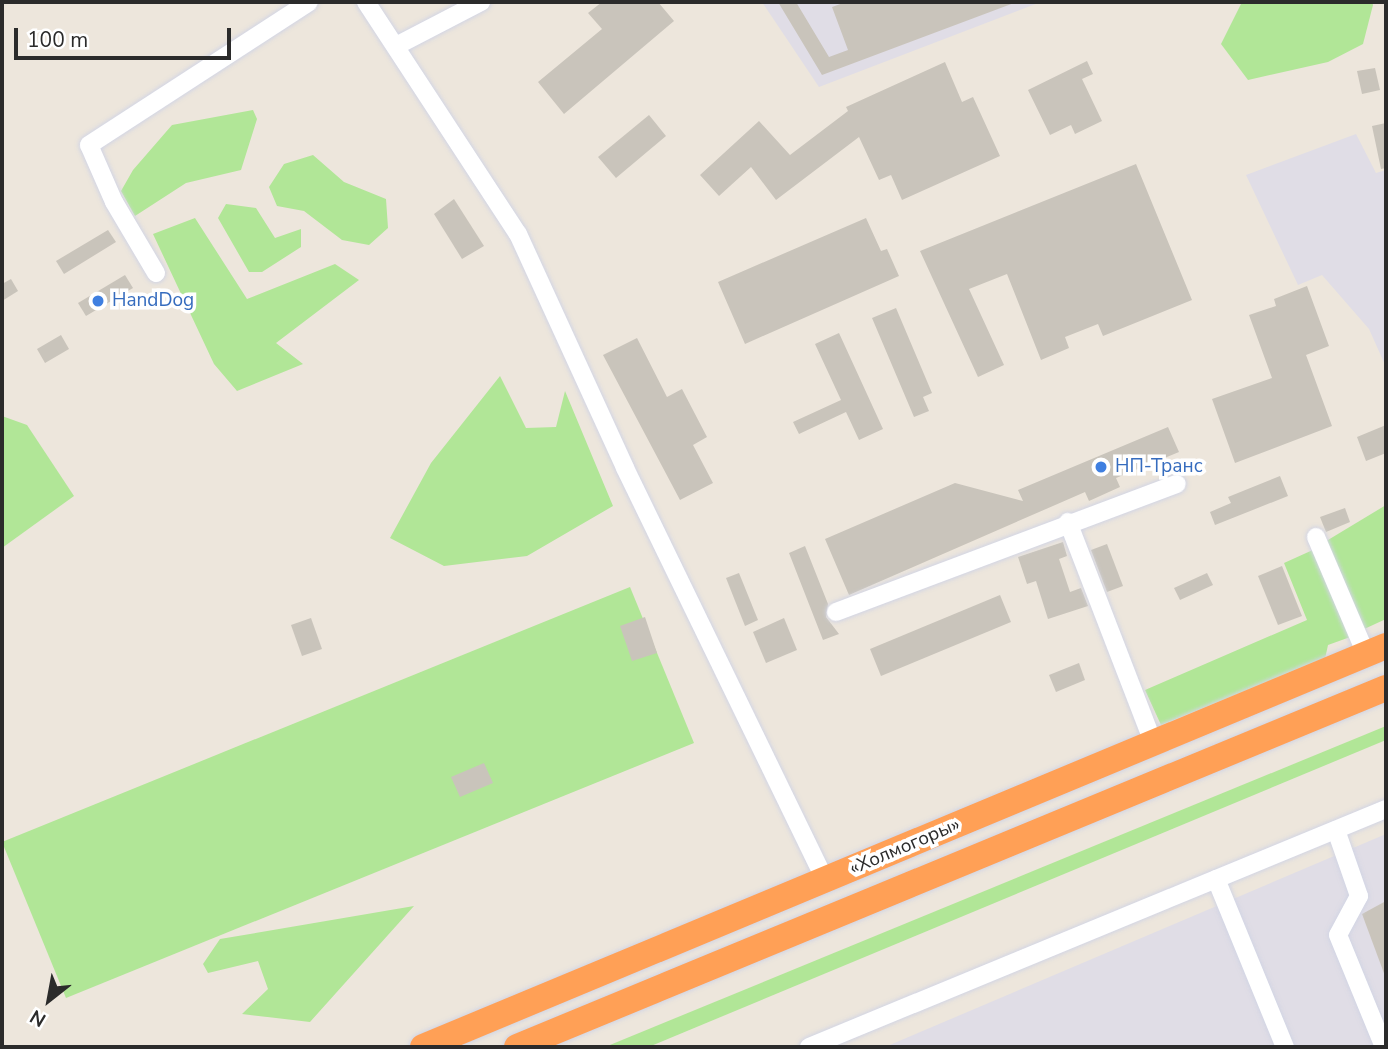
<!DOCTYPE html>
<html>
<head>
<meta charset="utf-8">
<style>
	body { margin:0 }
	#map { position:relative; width:1388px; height:1049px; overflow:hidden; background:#ede6dc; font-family:"Nunito Sans",sans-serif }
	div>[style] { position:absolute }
	.industrial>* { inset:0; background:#e0dde6 }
	.green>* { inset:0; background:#b1e697 }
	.building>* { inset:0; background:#c9c4bb }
	.roads { filter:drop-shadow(0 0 2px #d2d5e4) drop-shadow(0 0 2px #d2d5e4) }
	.minor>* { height:18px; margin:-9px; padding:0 9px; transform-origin:9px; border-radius:9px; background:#fff }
	.highway>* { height:26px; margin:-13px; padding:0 13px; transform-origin:13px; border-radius:13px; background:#ffa056 }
	.dots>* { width:19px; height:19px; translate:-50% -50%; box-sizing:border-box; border:4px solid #fff; border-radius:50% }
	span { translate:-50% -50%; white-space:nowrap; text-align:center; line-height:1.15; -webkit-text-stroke:7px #fff; paint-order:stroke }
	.shop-label { font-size:19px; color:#366cbe }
	.left { translate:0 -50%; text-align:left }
	.street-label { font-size:19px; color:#2b2b2b }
	.frame { position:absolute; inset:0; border:4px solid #2b2b2b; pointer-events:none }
	.north { position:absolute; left:14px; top:965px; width:70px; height:70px; -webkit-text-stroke:5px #fff; paint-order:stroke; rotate:211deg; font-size:19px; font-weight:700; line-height:28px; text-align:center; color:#2b2b2b }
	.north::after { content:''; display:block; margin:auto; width:24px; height:32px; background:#2b2b2b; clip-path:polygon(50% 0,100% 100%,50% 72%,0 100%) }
	.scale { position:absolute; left:14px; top:28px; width:217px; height:32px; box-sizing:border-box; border:4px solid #2b2b2b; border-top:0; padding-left:9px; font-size:21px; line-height:24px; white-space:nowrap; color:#2b2b2b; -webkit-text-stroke:5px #fff; paint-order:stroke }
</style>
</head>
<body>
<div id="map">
	<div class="industrial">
		<div style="clip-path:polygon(762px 2px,1041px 2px,819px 87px)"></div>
		<div style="clip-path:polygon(1356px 134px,1376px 173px,1386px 170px,1386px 367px,1369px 329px,1322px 275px,1298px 285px,1246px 175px)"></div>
		<div style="clip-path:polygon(1386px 834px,1386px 1047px,885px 1047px)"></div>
	</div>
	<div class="green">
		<div style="clip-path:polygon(1242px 2px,1372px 2px,1373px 5px,1363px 44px,1328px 62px,1248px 80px,1221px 44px)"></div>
		<div style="clip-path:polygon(253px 110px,257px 119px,241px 170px,186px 183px,135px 216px,121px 191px,133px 170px,172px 125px)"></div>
		<div style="clip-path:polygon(313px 155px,344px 182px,386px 199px,388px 228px,369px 245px,342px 240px,304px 211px,277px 206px,269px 187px,284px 164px)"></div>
		<div style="clip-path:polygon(226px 204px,256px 208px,275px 238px,301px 229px,301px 247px,262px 272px,249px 272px,218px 218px)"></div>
		<div style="clip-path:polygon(195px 218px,247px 299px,335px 264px,359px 280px,276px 343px,303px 364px,237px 391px,214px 364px,153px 234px)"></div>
		<div style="clip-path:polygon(500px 376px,526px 428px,556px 427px,565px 391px,613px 506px,527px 556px,444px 566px,390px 538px,431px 463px)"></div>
		<div style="clip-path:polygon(2px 416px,27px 425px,74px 496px,2px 548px)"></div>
		<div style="clip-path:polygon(1386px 505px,1386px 619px,1362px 630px,1323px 543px)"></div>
		<div style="clip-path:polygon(1315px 549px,1353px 636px,1328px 645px,1325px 659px,1161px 725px,1145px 690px,1307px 620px,1284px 563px)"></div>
		<div style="clip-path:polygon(630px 587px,694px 743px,66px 998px,2px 842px)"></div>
		<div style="clip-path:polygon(1386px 726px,1386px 740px,651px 1046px,605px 1047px)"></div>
		<div style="clip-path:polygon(414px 906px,310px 1022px,242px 1014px,268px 989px,258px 961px,208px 973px,203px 964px,220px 939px)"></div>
	</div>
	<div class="building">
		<div style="clip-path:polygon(602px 2px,658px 2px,674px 21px,564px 114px,538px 82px,602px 29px,588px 13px)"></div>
		<div style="clip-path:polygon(778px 2px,796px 2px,829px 57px,848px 50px,832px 7px,846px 2px,1014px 3px,822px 75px)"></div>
		<div style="clip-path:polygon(1087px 61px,1093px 74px,1082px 79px,1102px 121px,1075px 134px,1071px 125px,1050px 135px,1028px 90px)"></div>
		<div style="clip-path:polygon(945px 62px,962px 102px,973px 97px,1000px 156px,902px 200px,891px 175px,879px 180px,859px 137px,776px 200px,751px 167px,719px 196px,700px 175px,759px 121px,790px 155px,848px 111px,846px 107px)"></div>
		<div style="clip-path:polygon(1375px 68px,1380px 90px,1362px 94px,1357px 71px)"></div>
		<div style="clip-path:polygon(649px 115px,666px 136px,616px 178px,598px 157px)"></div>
		<div style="clip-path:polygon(1386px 123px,1386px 168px,1381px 169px,1372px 126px)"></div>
		<div style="clip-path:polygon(1136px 164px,1192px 300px,1103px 336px,1098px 324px,1065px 337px,1069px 348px,1041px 360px,1007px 274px,969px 289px,1004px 365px,978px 377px,920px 251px)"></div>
		<div style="clip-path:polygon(454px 199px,484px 246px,462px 259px,434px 214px)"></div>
		<div style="clip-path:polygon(866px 218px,881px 251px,887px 249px,899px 276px,745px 344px,718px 282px)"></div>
		<div style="clip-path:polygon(108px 230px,116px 242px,64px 274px,56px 261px)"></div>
		<div style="clip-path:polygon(125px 275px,133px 288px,86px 316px,78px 303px)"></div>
		<div style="clip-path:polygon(11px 279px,18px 291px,2px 301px,2px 284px)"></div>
		<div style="clip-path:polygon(1307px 286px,1329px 346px,1306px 355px,1332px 426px,1235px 463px,1212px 399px,1272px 378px,1249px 315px,1276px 306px,1274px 299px)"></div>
		<div style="clip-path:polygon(896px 308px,932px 393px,923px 397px,929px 411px,914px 417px,872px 318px)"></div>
		<div style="clip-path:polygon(839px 333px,883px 429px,859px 440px,846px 412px,799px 434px,793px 422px,841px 400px,815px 344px)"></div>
		<div style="clip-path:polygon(61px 335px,69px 349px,45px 363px,37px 349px)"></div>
		<div style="clip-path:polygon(637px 338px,667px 397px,682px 389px,707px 437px,693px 445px,713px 483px,680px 500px,603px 355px)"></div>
		<div style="clip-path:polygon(1386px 425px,1386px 453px,1366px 461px,1357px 437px)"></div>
		<div style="clip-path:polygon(1168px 427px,1179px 452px,1116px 478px,1120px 487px,1089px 501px,1085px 492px,849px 595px,825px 539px,955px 483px,1023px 501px,1018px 490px)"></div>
		<div style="clip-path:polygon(1280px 476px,1288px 496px,1215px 525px,1210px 512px,1231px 503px,1228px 497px)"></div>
		<div style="clip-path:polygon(1345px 508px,1350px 522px,1326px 532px,1320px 517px)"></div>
		<div style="clip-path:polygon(1063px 542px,1067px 556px,1059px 559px,1070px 592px,1081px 588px,1088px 606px,1048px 619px,1036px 581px,1027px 584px,1018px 557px)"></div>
		<div style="clip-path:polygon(1107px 544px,1123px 586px,1107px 592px,1091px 550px)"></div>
		<div style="clip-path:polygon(805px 546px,828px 604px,826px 617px,839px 634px,823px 640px,789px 553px)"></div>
		<div style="clip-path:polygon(1282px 566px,1302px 616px,1278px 625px,1258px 576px)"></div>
		<div style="clip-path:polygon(739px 573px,758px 620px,745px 626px,726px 578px)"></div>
		<div style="clip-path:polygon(1207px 573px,1213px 585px,1180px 600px,1174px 588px)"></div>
		<div style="clip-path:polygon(1000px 595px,1011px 622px,881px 676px,870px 649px)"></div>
		<div style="clip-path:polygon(645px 617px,657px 653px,632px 661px,620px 626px)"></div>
		<div style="clip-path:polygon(311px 618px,322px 649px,302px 656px,291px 625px)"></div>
		<div style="clip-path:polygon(784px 618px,797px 650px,766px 663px,753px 632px)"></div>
		<div style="clip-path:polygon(1079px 663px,1085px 680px,1056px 692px,1049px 675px)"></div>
		<div style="clip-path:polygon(484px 763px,493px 783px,460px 797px,451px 777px)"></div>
		<div style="clip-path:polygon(1386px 901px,1386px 975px,1385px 976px,1362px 914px)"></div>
	</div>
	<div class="roads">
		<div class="minor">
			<div style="left:366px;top:2px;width:277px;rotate:56.8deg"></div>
			<div style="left:518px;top:234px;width:257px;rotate:65.4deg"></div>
			<div style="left:625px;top:468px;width:460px;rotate:64.1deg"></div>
			<div style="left:396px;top:46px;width:96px;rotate:-27.4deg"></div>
			<div style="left:156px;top:273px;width:82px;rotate:-120.6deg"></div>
			<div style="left:114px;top:202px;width:62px;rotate:-113.7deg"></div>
			<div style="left:89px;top:145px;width:262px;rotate:-33deg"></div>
			<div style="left:1068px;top:522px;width:236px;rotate:68.9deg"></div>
			<div style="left:1316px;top:537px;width:127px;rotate:66.9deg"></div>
			<div style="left:836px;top:612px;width:364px;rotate:-20.6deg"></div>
			<div style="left:1336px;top:830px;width:70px;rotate:70.8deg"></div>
			<div style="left:1359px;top:896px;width:44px;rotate:118.3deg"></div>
			<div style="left:1338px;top:935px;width:121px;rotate:67.7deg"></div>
			<div style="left:1216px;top:879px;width:182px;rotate:67.7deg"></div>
			<div style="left:809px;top:1047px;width:624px;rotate:-22.42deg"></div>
		</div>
		<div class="highway">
			<div style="left:423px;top:1047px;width:1043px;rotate:-22.61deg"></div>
			<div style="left:517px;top:1047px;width:940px;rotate:-22.45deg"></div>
		</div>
	</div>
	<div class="dots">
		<div style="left:98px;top:301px;background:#3f7fe0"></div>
		<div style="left:1101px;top:467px;background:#3f7fe0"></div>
	</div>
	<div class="shop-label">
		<span class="left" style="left:112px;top:301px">HandDog</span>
		<span class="left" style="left:1115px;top:467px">НП-Транс</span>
	</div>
	<div class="street-label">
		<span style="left:905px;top:847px;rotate:-23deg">«Холмогоры»</span>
	</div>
	<div class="frame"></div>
	<div class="north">N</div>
	<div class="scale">100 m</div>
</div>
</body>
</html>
